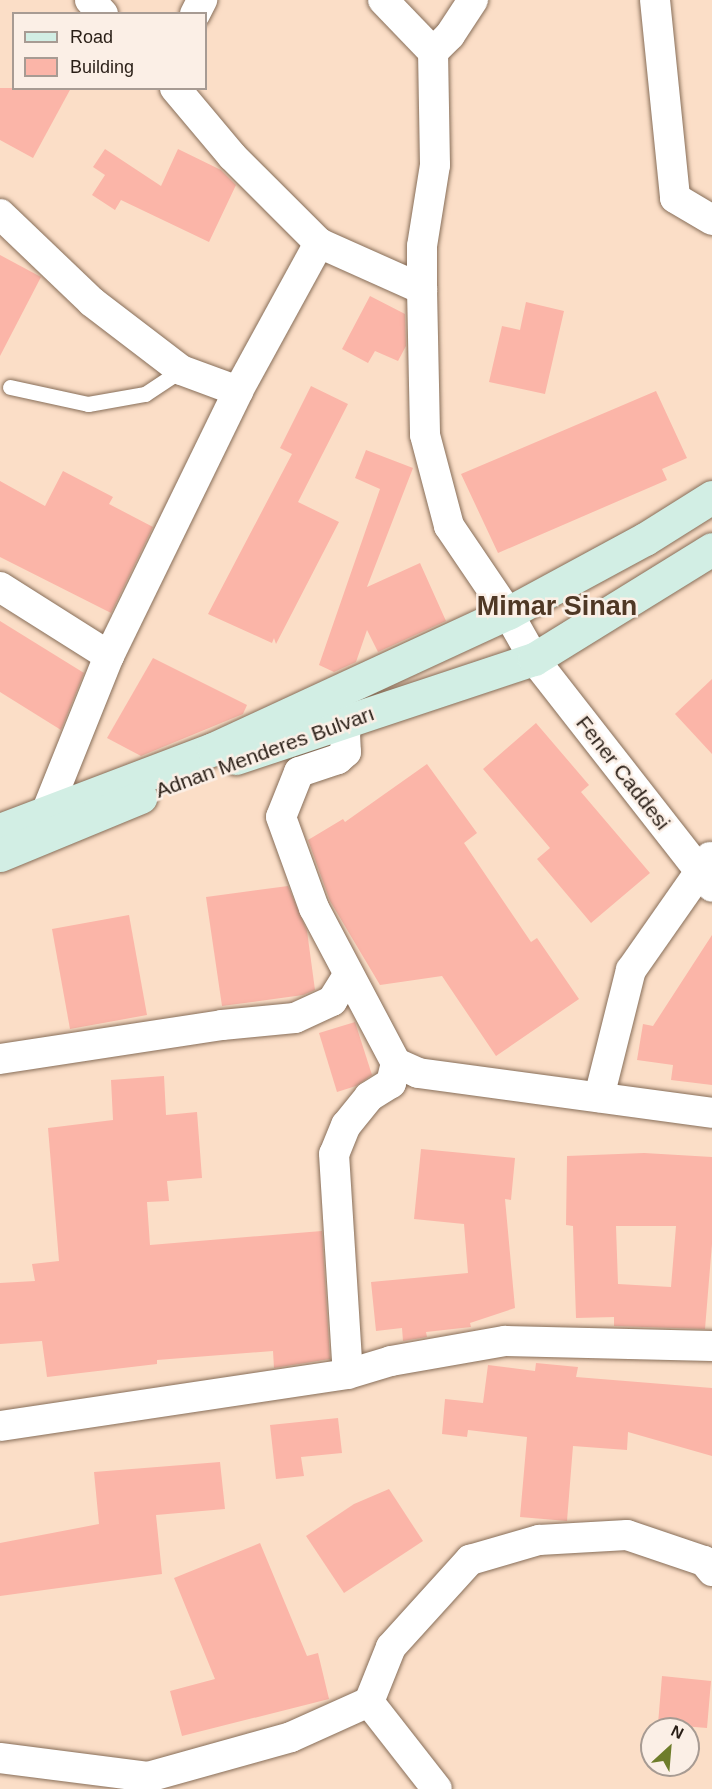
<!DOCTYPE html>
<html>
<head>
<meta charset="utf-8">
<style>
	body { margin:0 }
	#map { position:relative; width:712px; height:1789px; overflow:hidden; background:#fbdec7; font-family:Arial,sans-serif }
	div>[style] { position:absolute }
	.building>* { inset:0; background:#fbb5a8 }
	.roads { filter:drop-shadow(0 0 2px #876e59) drop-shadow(0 0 2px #876e59) }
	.service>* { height:15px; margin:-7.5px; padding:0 7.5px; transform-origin:7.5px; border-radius:7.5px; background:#fff }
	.minor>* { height:30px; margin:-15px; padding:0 15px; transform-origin:15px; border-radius:15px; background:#fff }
	.secondary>* { height:33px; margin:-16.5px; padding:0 16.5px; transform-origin:16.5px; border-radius:16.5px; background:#d2eee4 }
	span { translate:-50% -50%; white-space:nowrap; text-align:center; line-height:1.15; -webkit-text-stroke:5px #fbefe6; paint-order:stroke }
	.street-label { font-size:21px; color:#291e16 }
	.district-label { font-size:27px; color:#4f3825; font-weight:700 }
	.legend { position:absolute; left:12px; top:12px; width:195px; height:78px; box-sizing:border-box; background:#fbefe6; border:2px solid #a79b93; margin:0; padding:8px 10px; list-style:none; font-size:18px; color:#291e16 }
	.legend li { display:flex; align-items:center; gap:12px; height:30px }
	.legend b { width:30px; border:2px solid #a79b93 }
	.north { position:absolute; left:640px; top:1717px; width:60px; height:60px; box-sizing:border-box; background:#fbefe6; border:2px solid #a79b93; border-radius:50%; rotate:26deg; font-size:16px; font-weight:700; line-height:24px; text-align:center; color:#291e16 }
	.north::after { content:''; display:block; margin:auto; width:21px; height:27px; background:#6e7d2b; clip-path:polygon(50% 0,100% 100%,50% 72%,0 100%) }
</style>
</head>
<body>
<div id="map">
	<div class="building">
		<div style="clip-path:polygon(0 88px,71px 88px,33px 158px,0 140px)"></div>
		<div style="clip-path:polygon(105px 149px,161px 186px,178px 149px,221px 170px,236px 185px,209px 242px,121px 200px,115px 210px,92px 195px,105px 175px,93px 167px)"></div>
		<div style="clip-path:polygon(0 255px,41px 277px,0 356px)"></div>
		<div style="clip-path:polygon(370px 296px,405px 314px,406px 346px,398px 361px,375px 351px,368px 363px,342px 349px)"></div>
		<div style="clip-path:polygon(526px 302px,564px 311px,545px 394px,489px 382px,502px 326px,520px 330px)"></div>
		<div style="clip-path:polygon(311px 386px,348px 404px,298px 502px,339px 522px,276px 644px,274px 638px,272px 643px,208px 614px,292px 454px,280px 448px)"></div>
		<div style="clip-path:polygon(656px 391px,687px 458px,662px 469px,667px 480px,498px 553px,461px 474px)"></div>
		<div style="clip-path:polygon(366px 450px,413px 468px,367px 587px,420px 563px,446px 621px,378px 652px,367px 630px,356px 662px,334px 672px,319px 665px,380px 489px,355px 478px)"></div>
		<div style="clip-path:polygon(63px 471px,113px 497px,109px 504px,153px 527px,111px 613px,0 557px,0 481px,45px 506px)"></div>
		<div style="clip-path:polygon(0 621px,84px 673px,61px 730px,0 692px)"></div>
		<div style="clip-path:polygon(153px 658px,247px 705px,243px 714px,141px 756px,107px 738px)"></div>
		<div style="clip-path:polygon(712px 679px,712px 754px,675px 714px)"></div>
		<div style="clip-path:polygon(536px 723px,589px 785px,581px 792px,650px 873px,591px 923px,537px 859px,550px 848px,483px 769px)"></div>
		<div style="clip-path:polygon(427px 764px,477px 833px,464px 843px,531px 942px,537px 938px,579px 999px,496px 1056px,442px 976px,380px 985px,330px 901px,308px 840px,343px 819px,345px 822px)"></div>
		<div style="clip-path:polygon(288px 886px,307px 931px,315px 990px,303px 995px,222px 1006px,206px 897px)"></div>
		<div style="clip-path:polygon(129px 915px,147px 1015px,70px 1029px,52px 929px)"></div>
		<div style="clip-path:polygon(712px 935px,712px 1085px,671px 1080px,673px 1065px,637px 1060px,643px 1024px,653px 1026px)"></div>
		<div style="clip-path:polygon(355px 1022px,372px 1075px,356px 1086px,337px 1092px,319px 1033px)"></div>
		<div style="clip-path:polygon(164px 1076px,166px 1115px,197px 1112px,202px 1178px,167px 1181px,169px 1201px,147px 1202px,150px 1245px,322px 1231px,330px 1359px,274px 1368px,273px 1351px,157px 1360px,157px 1364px,47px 1377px,42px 1341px,0 1344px,0 1283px,35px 1281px,32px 1264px,59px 1261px,48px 1128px,113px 1120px,111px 1080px)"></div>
		<div style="clip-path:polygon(421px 1149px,515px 1158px,511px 1200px,505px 1199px,515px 1308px,470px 1323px,471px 1327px,426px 1332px,427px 1337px,403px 1341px,402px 1328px,376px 1331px,371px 1282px,468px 1273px,464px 1224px,414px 1219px)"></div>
		<div style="clip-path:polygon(evenodd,644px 1153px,712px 1157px,712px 1244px,705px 1329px,614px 1326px,614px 1317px,576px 1318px,573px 1226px,566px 1225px,567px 1156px,644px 1153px,616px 1226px,676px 1226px,671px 1287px,618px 1284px,616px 1226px)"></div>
		<div style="clip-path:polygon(536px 1363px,578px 1367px,576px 1377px,712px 1388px,712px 1456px,628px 1432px,627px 1450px,573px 1446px,567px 1521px,520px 1517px,527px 1437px,468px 1430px,467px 1437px,442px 1434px,445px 1399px,483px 1403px,488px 1365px,535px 1371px)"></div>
		<div style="clip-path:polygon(338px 1418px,342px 1453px,301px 1457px,304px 1476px,276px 1479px,270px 1425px)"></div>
		<div style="clip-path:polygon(220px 1462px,225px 1509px,156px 1515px,162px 1574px,0 1596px,0 1543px,99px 1524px,94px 1472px)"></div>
		<div style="clip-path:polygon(389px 1489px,423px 1541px,344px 1593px,306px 1536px,354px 1504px)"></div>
		<div style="clip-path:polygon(260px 1543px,307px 1656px,318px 1653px,329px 1699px,182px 1736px,170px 1691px,215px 1679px,174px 1578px)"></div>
		<div style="clip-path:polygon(662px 1676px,711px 1681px,707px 1728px,658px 1724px)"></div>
	</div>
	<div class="roads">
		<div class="service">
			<div style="left:10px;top:387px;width:80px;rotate:12.3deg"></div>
			<div style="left:88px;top:404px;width:58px;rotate:-10deg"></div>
			<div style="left:145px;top:394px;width:43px;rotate:-33.7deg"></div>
		</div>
		<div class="minor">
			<div style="left:90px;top:0;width:19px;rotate:47deg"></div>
			<div style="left:383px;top:0;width:72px;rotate:46.1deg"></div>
			<div style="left:655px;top:0;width:199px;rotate:84.2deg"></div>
			<div style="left:675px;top:198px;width:43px;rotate:30.7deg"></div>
			<div style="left:195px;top:14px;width:16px;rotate:-63deg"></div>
			<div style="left:175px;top:88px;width:89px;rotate:50deg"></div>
			<div style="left:232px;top:156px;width:123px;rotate:45deg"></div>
			<div style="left:319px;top:243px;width:113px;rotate:24.1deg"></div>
			<div style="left:422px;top:289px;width:146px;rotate:88.8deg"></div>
			<div style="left:425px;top:435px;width:94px;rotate:75.2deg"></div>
			<div style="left:449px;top:526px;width:105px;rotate:55.9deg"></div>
			<div style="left:508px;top:613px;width:53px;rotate:60.5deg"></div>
			<div style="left:534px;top:659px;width:289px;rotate:52deg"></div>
			<div style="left:0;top:214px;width:127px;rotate:43.7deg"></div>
			<div style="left:92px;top:302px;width:112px;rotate:37.4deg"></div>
			<div style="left:181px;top:370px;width:61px;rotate:20.2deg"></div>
			<div style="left:422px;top:289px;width:43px;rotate:-90deg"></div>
			<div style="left:422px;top:246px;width:82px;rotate:-80.9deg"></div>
			<div style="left:435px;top:165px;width:113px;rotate:-91deg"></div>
			<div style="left:433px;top:52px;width:24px;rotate:-45deg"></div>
			<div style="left:450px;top:35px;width:42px;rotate:-56.7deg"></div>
			<div style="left:0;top:587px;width:129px;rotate:32.3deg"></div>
			<div style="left:339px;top:724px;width:12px;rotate:59deg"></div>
			<div style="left:345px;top:734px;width:18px;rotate:87deg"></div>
			<div style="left:346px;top:752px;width:11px;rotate:139deg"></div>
			<div style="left:338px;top:759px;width:41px;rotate:161.6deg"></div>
			<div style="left:299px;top:772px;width:48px;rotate:111.8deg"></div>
			<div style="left:281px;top:817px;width:97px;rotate:70.1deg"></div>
			<div style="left:314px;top:908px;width:175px;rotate:62.1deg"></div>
			<div style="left:396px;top:1063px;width:24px;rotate:24deg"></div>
			<div style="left:418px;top:1073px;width:297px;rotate:7.7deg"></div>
			<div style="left:47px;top:810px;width:166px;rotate:-68.1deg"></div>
			<div style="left:109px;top:656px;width:295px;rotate:-64deg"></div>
			<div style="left:238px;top:391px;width:169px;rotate:-61.3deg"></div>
			<div style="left:0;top:1059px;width:225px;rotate:-8.7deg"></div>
			<div style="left:222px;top:1025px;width:73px;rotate:-5.5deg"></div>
			<div style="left:295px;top:1018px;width:41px;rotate:-24.7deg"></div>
			<div style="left:332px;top:1001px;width:28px;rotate:-58deg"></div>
			<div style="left:396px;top:1063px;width:21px;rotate:104deg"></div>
			<div style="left:391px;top:1083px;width:26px;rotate:148deg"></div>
			<div style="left:369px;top:1097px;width:36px;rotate:129deg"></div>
			<div style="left:346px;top:1125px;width:31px;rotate:112deg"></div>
			<div style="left:334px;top:1154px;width:220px;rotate:86.4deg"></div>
			<div style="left:348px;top:1374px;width:45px;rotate:-16.8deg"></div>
			<div style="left:391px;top:1361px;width:116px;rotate:-10deg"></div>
			<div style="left:505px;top:1341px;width:207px;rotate:1.4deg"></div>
			<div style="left:599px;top:1097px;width:131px;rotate:-75.9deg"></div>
			<div style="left:631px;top:970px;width:138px;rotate:-55deg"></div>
			<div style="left:0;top:1426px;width:352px;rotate:-8.5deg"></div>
			<div style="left:369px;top:1702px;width:110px;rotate:52deg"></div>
			<div style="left:0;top:1758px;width:149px;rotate:7.3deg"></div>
			<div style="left:148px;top:1777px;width:148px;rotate:-15.6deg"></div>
			<div style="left:291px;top:1737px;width:85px;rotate:-24.2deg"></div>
			<div style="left:369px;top:1702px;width:59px;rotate:-68.2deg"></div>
			<div style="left:391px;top:1647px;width:118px;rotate:-47.8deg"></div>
			<div style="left:470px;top:1560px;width:72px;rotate:-16.2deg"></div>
			<div style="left:539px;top:1540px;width:88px;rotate:-3.3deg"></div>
			<div style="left:627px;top:1535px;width:81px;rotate:18.7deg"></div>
			<div style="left:704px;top:1561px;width:13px;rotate:51deg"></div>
		</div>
		<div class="secondary">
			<div style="left:236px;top:758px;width:314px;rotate:-18.4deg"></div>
			<div style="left:534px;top:659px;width:209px;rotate:-31.7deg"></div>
			<div style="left:0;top:830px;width:228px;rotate:-20.8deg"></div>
			<div style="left:213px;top:749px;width:325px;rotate:-24.8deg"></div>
			<div style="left:508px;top:613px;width:156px;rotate:-28.4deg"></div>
			<div style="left:645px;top:539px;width:79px;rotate:-32.1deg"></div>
			<div style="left:0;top:855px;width:152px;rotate:-22.4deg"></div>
		</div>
	</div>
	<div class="street-label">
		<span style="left:265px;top:752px;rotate:-20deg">Adnan Menderes Bulvarı</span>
		<span style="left:623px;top:773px;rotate:52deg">Fener Caddesi</span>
	</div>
	<div class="district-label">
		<span style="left:557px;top:607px">Mimar Sinan</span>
	</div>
	<ul class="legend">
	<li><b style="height:8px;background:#d2eee4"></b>Road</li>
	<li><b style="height:16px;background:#fbb5a8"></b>Building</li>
	</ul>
	<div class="north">N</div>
</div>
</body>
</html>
